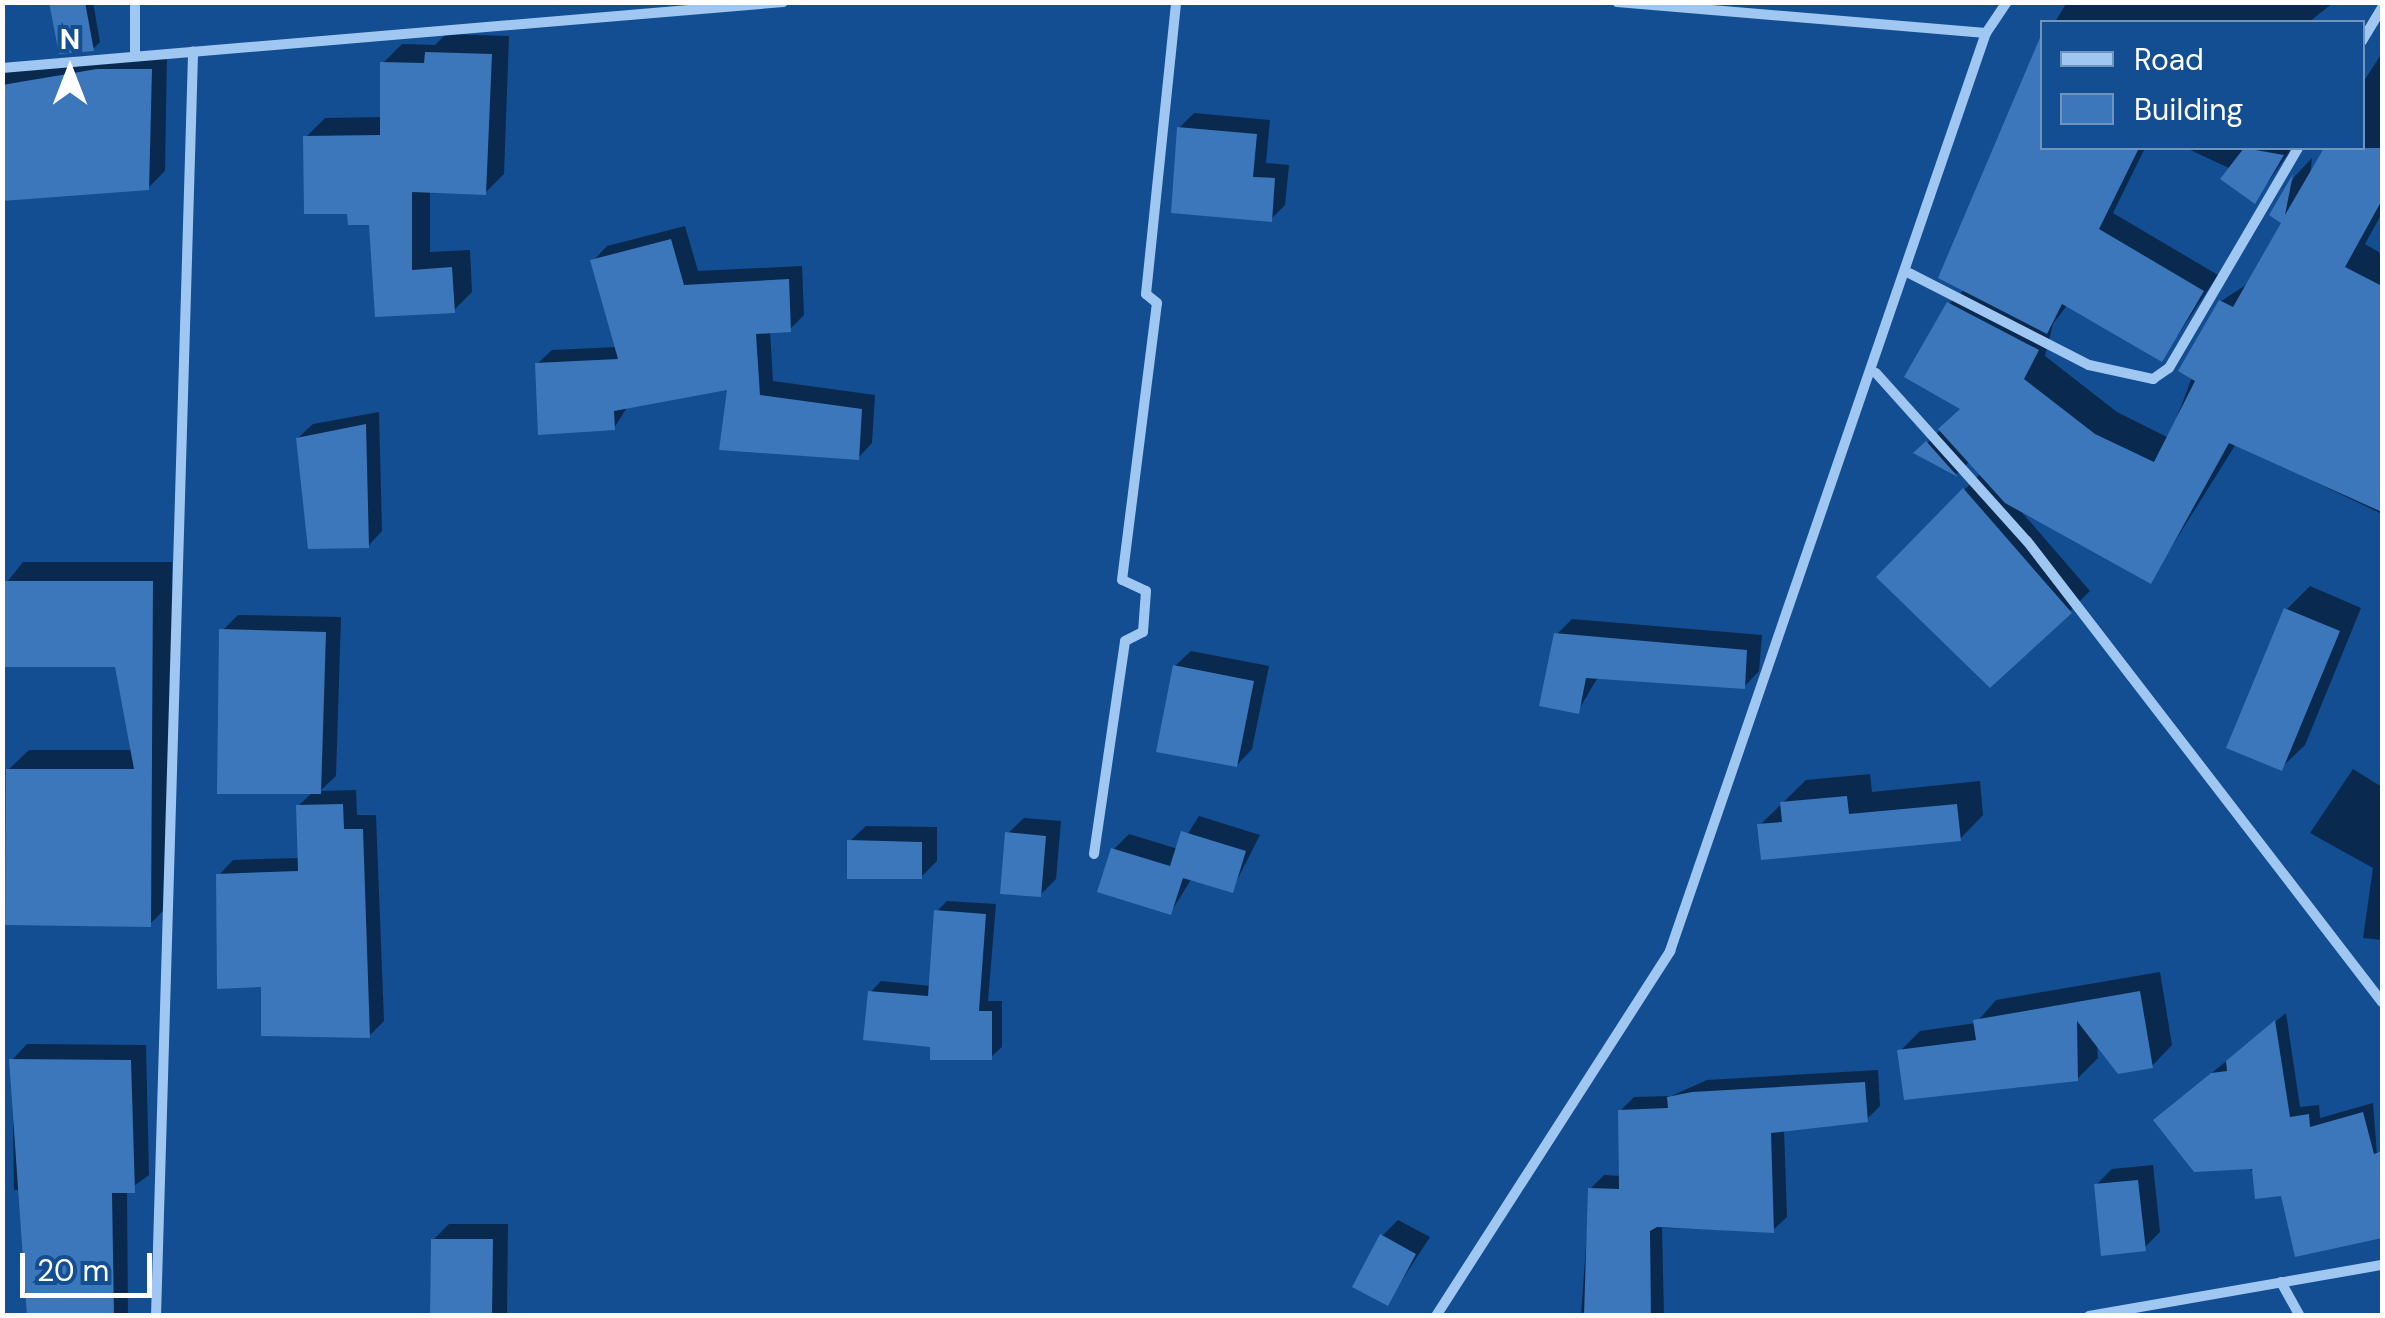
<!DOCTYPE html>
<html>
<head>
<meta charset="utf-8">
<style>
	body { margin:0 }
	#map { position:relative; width:2385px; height:1318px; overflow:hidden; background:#134d92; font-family:"DM Sans",sans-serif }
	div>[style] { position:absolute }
	.shadow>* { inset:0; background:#0007 }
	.building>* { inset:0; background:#3c77bb }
	.street>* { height:10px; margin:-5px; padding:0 5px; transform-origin:5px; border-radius:5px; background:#a0c7f2 }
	span { translate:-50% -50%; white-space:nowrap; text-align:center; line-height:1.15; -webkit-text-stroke:8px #134d92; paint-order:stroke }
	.frame { position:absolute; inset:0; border:5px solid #fff; pointer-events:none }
	.legend { position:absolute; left:2040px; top:20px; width:325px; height:130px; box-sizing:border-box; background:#134d92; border:2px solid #7194be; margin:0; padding:12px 18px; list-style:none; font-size:30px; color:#fff }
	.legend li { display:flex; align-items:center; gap:20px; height:50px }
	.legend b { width:50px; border:2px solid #7194be }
	.north { position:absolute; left:20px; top:20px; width:100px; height:100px; -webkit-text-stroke:8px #134d92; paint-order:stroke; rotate:0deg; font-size:28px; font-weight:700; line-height:40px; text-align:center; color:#fff }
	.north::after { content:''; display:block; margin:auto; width:35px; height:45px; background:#fff; clip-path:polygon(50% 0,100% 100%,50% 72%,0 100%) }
	.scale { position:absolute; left:20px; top:1253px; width:132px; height:45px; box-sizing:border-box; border:5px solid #fff; border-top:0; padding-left:12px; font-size:30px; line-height:35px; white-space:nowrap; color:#fff; -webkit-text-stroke:8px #134d92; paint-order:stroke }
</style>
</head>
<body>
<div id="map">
	<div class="shadow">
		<div style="clip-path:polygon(51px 2px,93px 2px,100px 42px,93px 49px)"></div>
		<div style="clip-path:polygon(2067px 2px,2334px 2px,2309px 22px,2055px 22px)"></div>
		<div style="clip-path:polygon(446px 34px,509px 36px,504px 174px,485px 193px,430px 190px,430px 252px,470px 250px,472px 292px,453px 311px,378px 314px,371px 222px,350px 211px,306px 137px,325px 118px,383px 117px,383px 63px,402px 44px,435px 45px)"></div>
		<div style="clip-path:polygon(2042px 45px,2042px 148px,2145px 148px,2113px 213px,2218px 275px,2162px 359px,2068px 304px,2053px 324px,2045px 356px,2117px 412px,2169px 438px,2221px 301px,2249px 283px,2284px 222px,2272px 214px,2295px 176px,2312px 158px,2310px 177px,2326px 148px,2362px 148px,2362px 84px,2382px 53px,2382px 213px,2365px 244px,2382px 254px,2382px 514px,2236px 444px,2150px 581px,2019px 509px,2090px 591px,2070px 611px,1879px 577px,1981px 473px,1970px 461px,1957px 474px,1918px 452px,1963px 408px,1949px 304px,1965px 289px)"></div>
		<div style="clip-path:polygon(167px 53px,165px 171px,148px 188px,2px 197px,2px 73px,80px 56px)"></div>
		<div style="clip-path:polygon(1194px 113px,1270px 120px,1266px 163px,1289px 165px,1285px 205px,1271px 219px,1179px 128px)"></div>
		<div style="clip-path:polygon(2186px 148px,2292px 148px,2255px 201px,2231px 169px)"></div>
		<div style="clip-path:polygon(685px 226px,698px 271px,802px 266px,804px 315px,790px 329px,770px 330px,773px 381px,875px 395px,872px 443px,858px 458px,730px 387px,628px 406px,614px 428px,537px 364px,552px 350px,617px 347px,593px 261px,607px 246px)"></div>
		<div style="clip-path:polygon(379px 412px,382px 531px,368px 546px,298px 438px,313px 424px)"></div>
		<div style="clip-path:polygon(23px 562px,172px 562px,170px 904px,150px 924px,8px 770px,29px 750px,133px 750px,117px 664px,2px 588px)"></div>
		<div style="clip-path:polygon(2310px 586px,2361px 608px,2305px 745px,2281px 768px,2286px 610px)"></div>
		<div style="clip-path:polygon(238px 615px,341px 617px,336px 776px,320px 791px,356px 790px,357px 815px,376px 815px,384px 1021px,369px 1036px,264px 985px,219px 875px,233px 860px,300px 858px,298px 806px,313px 792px,222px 631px)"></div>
		<div style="clip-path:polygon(1572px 619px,1762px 635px,1759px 671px,1744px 687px,1598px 677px,1578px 711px,1556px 635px)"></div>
		<div style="clip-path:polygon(1191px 651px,1269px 666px,1252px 749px,1237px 765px,1175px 666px)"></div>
		<div style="clip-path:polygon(2353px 769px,2382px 787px,2382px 940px,2363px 938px,2373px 868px,2310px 833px)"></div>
		<div style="clip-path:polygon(1870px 774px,1872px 792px,1980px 781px,1983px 815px,1960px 839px,1760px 825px,1806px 780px)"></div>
		<div style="clip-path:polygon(1199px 816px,1260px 835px,1232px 890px,1192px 878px,1171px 912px,1113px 850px,1129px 834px,1178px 849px)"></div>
		<div style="clip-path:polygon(1024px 818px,1061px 821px,1056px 879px,1040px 895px,1008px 833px)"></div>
		<div style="clip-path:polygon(866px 826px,937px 827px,937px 861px,921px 877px,850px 841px)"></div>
		<div style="clip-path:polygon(947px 901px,996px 904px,988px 1001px,1002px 1001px,1002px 1047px,991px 1057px,933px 1044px,871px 992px,881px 981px,931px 986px,937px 911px)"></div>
		<div style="clip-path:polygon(2160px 972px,2172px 1045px,2152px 1066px,2097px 1044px,2098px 1058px,2077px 1079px,1900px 1051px,1920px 1031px,1976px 1023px,1996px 1000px)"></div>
		<div style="clip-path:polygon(2286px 1013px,2300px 1107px,2319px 1105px,2320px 1118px,2373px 1103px,2382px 1219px,2283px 1193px,2167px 1109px)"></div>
		<div style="clip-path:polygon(27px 1044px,146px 1045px,149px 1175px,127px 1191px,128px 1316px,29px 1316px,28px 1190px,14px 1190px,12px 1060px)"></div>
		<div style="clip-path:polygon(1878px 1070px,1880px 1106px,1866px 1120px,1784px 1129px,1787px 1217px,1773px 1230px,1662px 1228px,1664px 1316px,1581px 1316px,1590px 1189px,1604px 1175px,1621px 1176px,1620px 1111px,1634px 1097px,1671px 1096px,1707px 1080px)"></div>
		<div style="clip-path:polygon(2153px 1165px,2160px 1232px,2144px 1248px,2096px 1185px,2112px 1169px)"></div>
		<div style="clip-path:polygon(1398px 1220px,1430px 1237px,1387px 1303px,1382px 1236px)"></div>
		<div style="clip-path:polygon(449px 1224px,508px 1224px,507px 1316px,437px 1316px,433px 1240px)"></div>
	</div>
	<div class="building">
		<div style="clip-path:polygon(49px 2px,85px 2px,94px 51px,59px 54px)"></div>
		<div style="clip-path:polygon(2042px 33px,2042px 148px,2139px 148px,2099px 229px,2204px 291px,2162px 362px,2062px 304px,2047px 334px,1938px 278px)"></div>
		<div style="clip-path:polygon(425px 52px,492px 54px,486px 195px,412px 192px,412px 270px,452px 267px,455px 313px,375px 317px,369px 225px,348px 225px,347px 214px,304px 214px,303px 136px,380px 135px,380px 62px,424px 63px)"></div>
		<div style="clip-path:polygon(97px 69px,152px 69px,149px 190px,2px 201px,2px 85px)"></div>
		<div style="clip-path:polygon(1177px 127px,1257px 134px,1253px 177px,1275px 178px,1272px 222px,1171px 213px)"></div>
		<div style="clip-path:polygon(2244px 148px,2284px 155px,2255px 204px,2220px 179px)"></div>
		<div style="clip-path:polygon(2324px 148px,2382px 148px,2382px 200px,2345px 267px,2382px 286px,2382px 512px,2229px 443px,2151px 584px,2005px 503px,1938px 429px,1960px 409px,1904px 377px,1947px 302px,2039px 350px,2024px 379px,2095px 434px,2154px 462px,2195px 381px,2178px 371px,2219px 300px,2233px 307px,2281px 223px,2269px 215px,2293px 174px,2285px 215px)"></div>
		<div style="clip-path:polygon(671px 239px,684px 285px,789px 279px,791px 332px,756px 334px,760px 395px,862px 409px,859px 460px,719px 450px,727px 390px,614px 411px,615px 430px,538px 435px,535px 363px,618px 359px,590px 260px)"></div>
		<div style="clip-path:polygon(366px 424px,369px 548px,308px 549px,296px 438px)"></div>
		<div style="clip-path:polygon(1926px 441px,1958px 477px,1913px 453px)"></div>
		<div style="clip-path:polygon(1963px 488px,2072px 613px,1990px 688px,1876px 577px)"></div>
		<div style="clip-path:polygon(2px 581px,153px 581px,151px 927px,5px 925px,6px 769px,134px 769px,115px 667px,3px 667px)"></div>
		<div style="clip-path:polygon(2284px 608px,2340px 631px,2282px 771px,2226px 748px)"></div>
		<div style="clip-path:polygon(219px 629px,326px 632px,321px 794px,217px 794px)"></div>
		<div style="clip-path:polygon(1554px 633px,1747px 650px,1745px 689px,1586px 678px,1579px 714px,1539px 706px)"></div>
		<div style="clip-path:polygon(1173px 665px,1254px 681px,1237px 767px,1156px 752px)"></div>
		<div style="clip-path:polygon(1847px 796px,1849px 814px,1957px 804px,1961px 841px,1761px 860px,1757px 824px,1782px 822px,1780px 802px)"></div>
		<div style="clip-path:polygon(343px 804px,344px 829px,363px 829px,370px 1038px,261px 1036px,261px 987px,217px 989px,216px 874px,298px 871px,296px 805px)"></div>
		<div style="clip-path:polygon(1181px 831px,1246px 851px,1233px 893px,1183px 878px,1171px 915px,1097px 892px,1111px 848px,1170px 866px)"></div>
		<div style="clip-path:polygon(1005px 832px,1046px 836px,1041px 897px,1000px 894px)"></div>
		<div style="clip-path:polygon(847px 840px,922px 842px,922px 879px,847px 879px)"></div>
		<div style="clip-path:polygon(934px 910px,986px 914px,979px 1011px,992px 1011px,992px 1060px,930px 1060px,930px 1047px,863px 1040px,868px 991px,928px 996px)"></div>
		<div style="clip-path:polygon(2140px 991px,2153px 1068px,2118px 1074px,2077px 1021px,2078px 1081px,1904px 1100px,1897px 1050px,1976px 1040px,1973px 1020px)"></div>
		<div style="clip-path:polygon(2275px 1020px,2290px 1117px,2309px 1114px,2310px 1127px,2363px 1112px,2374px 1154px,2382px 1151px,2382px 1238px,2295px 1257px,2281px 1196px,2255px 1199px,2252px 1169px,2194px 1172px,2153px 1120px,2211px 1073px,2227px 1071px,2226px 1061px)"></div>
		<div style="clip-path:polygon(9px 1059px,131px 1060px,135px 1193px,112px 1193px,114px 1316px,27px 1316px)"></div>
		<div style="clip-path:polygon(1865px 1082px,1868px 1122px,1771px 1133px,1774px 1233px,1657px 1227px,1650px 1231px,1651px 1316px,1584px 1316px,1588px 1188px,1619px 1189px,1618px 1110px,1668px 1108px,1667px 1097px,1692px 1092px)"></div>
		<div style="clip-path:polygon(2138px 1180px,2146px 1251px,2101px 1256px,2094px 1184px)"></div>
		<div style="clip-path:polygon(1380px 1234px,1416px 1254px,1388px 1306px,1352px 1287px)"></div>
		<div style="clip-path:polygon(431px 1239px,493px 1239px,492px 1316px,430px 1316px)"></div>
	</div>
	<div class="street">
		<div style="left:135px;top:2px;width:52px;rotate:90deg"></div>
		<div style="left:1617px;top:2px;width:370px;rotate:4.8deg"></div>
		<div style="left:2362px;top:41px;width:39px;rotate:-59deg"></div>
		<div style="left:2px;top:68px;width:784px;rotate:-4.83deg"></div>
		<div style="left:1909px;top:273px;width:202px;rotate:27.1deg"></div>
		<div style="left:2089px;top:365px;width:66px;rotate:12.3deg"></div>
		<div style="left:2153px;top:379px;width:19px;rotate:-35deg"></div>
		<div style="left:2169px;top:368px;width:255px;rotate:-59.6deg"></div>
		<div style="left:1876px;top:373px;width:226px;rotate:48.1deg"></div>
		<div style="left:2027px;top:541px;width:582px;rotate:52.4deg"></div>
		<div style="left:1094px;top:854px;width:215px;rotate:-81.7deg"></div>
		<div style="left:1125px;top:641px;width:20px;rotate:-27deg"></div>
		<div style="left:1143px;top:632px;width:41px;rotate:-85.8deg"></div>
		<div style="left:1146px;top:591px;width:26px;rotate:-155deg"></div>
		<div style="left:1122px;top:580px;width:279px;rotate:-82.8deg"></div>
		<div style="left:1157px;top:303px;width:14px;rotate:-141deg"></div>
		<div style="left:1146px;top:294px;width:294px;rotate:-84.1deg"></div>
		<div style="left:2281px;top:1282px;width:39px;rotate:61deg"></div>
		<div style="left:156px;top:1316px;width:1265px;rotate:-88.32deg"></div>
		<div style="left:1436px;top:1316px;width:434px;rotate:-57.3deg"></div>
		<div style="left:1670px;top:951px;width:971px;rotate:-71.01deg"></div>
		<div style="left:1986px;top:33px;width:37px;rotate:-56deg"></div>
		<div style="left:2089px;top:1316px;width:297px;rotate:-9.9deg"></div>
	</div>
	<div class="frame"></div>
	<ul class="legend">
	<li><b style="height:12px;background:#a0c7f2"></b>Road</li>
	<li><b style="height:28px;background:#3c77bb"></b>Building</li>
	</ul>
	<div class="north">N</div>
	<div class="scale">20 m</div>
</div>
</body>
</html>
